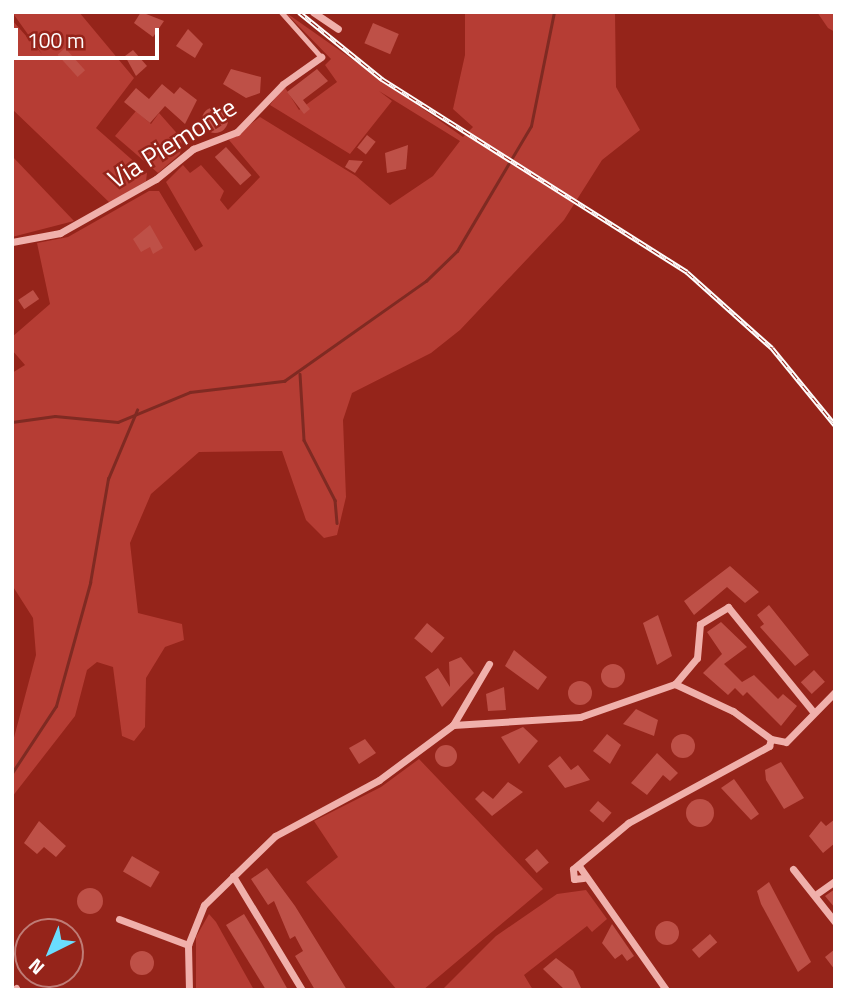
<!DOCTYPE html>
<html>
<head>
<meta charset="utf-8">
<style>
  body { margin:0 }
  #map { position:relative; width:847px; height:1002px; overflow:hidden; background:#95241a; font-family:"Titillium Web",sans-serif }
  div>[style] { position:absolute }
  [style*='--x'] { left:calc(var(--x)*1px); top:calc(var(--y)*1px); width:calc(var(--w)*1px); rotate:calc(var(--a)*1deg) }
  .green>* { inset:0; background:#b63d34 }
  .stream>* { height:2.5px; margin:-1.25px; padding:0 1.25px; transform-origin:1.25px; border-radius:1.25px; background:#7f2a22 }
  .building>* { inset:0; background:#be5047; transform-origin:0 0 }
  .round { border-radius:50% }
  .lane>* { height:5px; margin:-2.5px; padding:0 2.5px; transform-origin:2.5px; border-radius:2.5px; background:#f0b0ab }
  .street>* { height:7px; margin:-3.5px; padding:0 3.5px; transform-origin:3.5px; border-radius:3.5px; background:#f0b0ab }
  .rail>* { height:5px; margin-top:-2.5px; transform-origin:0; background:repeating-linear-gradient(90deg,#95241a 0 8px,#fff 0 16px); box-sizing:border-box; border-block:2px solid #fff }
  span { translate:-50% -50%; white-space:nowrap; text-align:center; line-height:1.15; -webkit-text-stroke:5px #95241a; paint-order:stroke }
  .street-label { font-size:26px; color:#fff }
  .frame { position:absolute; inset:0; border:14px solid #fff; pointer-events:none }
  .north { position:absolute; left:14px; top:918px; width:70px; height:70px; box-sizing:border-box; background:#95241a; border:2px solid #bf7c76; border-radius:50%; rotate:223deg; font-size:19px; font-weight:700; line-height:28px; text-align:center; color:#fff }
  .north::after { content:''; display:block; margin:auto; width:24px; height:32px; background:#6addff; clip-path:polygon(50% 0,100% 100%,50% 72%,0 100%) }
  .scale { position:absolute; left:14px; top:28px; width:145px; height:32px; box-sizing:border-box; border:4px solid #fff; border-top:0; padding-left:9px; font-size:21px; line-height:24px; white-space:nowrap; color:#fff; -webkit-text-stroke:5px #95241a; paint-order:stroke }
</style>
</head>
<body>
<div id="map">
  <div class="green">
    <div style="clip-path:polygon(12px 12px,79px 12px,134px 78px,96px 128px,147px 173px,146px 181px,110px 203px,12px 109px,12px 20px,42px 54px)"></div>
    <div style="clip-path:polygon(285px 12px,463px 137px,473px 127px,453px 109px,465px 55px,465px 12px,615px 12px,616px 87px,640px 130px,602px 160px,564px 220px,460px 330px,431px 353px,352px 393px,343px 420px,346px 497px,337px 535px,324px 538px,306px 520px,282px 451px,199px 452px,151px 494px,130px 543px,138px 613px,182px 624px,184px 640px,165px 647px,146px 678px,145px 727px,134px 741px,122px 736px,113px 667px,97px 662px,87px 670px,75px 716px,12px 797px,12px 745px,36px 655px,33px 618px,12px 585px,12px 373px,25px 365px,12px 350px,12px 337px,50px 304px,37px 243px,68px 237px,149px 191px,159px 191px,195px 251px,203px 246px,166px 182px,183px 165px,190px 173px,201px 165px,224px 191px,220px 200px,228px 210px,260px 177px,229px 140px,260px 117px,356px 176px,390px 205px,433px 176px,460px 141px,379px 91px,392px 101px,350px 154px,270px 105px,284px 86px,299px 110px,337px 82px,325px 65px,331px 59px)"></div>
    <div style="clip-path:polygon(817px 12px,835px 12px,835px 32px,828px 28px)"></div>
    <div style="clip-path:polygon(136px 111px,151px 124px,159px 113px,182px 139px,180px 154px,158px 173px,115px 136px)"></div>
    <div style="clip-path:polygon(12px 156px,74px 221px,12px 237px)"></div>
    <div style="clip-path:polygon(419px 759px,543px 889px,423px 990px,397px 990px,306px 882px,338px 857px,314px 821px,381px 787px)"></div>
    <div style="clip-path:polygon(586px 890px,607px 919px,592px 932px,587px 926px,524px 975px,533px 990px,442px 990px,496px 936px,557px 894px)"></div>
    <div style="clip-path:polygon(209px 914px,216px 922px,254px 990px,196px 990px,196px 937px)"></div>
  </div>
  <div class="stream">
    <div style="--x:300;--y:374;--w:66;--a:86.5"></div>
    <div style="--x:304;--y:440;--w:68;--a:62.7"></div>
    <div style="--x:335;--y:500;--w:23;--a:85"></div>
    <div style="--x:12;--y:422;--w:43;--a:-7.9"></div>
    <div style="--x:55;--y:416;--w:63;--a:5.4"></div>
    <div style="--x:118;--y:422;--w:78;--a:-22.6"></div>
    <div style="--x:190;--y:392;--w:95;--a:-6.7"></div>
    <div style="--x:284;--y:381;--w:174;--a:-35.2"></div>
    <div style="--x:426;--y:281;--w:43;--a:-44.1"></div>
    <div style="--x:457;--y:251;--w:145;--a:-59.4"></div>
    <div style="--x:531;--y:126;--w:116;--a:-78.6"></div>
    <div style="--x:12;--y:773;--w:80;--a:-56.7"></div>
    <div style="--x:56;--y:706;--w:128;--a:-74.5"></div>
    <div style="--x:90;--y:583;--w:106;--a:-80.2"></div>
    <div style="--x:108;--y:479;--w:75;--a:-67.2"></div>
  </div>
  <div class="building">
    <div style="clip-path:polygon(141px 12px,164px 21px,153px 37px,134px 23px)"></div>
    <div style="left:373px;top:23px;width:28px;height:22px;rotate:23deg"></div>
    <div style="clip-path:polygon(188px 29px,203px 44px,195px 58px,176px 46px)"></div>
    <div style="left:65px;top:48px;width:30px;height:10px;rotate:48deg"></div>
    <div style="clip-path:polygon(133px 50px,147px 66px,136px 76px,125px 56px)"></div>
    <div style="clip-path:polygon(231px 69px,261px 77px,260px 93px,246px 98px,223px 84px)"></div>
    <div style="clip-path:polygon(317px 69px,328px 81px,303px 100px,310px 109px,304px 114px,287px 92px)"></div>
    <div style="clip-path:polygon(162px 84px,174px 94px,180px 87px,197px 100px,185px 124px,165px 106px,150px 123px,124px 102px,136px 88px,149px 99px)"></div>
    <div class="round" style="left:202px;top:107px;width:26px;height:26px"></div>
    <div style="left:367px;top:135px;width:11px;height:16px;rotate:38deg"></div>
    <div style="clip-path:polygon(408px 145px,406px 169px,387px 173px,385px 153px)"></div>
    <div style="left:226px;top:147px;width:38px;height:15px;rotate:48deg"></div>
    <div style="clip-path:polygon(349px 160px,363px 161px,355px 173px,345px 167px)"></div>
    <div style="clip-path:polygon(150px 225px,163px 248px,153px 254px,150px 247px,141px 252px,133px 239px)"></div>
    <div style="left:33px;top:290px;width:11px;height:18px;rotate:56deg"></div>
    <div style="clip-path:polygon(730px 566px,759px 592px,745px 603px,727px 587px,694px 615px,684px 601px)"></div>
    <div style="clip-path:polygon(769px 605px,809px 655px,795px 666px,760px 627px,764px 624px,757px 615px)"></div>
    <div style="clip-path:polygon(658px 615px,672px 656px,657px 665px,643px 623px)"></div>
    <div style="clip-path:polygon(721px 622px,747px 647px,724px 664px,742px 682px,754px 675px,778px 699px,783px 694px,797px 706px,781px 726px,747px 692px,743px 696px,735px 688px,728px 695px,703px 673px,722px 654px,707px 632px)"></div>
    <div style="left:427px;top:623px;width:23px;height:20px;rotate:40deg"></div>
    <div style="clip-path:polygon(514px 650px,547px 677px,538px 690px,505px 666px)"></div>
    <div style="clip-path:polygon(461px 657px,474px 673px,442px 707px,425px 677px,438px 668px,450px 687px,449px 662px)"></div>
    <div class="round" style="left:601px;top:664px;width:24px;height:24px"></div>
    <div style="left:814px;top:670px;width:16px;height:18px;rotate:47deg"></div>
    <div class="round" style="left:568px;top:681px;width:24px;height:24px"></div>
    <div style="clip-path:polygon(504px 687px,506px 710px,488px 711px,486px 694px)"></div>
    <div style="clip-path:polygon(636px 709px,658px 720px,654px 736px,623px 724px)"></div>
    <div style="clip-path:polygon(523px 727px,538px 741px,519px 764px,501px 737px)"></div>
    <div class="round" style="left:671px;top:734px;width:24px;height:24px"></div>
    <div style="clip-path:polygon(607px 734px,621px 745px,610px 764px,593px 751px)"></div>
    <div style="clip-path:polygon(365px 739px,376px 753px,359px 764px,349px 748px)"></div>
    <div class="round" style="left:435px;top:745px;width:22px;height:22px"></div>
    <div style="clip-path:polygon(657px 753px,678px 773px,670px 781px,663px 775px,647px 795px,631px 783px)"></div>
    <div style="clip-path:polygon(560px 756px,571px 770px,578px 765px,590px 780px,565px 788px,548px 766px)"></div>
    <div style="clip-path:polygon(781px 762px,804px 798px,784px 809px,766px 780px,765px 770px)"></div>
    <div style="clip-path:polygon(734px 779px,759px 814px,751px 820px,721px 788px)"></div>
    <div style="clip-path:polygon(508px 782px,523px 792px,492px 816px,475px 799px,483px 791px,493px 799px)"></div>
    <div class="round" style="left:686px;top:799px;width:28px;height:28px"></div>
    <div style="left:598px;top:801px;width:18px;height:13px;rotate:41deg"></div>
    <div style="clip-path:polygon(835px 819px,835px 843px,823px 853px,809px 836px,821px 821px,826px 826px)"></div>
    <div style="clip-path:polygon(39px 821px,66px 846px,56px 857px,44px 847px,37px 854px,24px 843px)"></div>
    <div style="left:537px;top:849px;width:18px;height:16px;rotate:49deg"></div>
    <div style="left:132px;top:856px;width:32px;height:18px;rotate:30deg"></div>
    <div style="clip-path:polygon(267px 868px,295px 906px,347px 990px,315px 990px,295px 956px,303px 951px,295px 936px,290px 939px,274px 901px,268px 905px,251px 879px)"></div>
    <div style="clip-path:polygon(769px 882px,811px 962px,798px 972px,761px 904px,757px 891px)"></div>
    <div class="round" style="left:77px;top:888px;width:26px;height:26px"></div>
    <div style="clip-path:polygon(835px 889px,835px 908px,825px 896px)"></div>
    <div style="clip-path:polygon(244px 914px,261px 942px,288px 990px,266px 990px,226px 925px)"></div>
    <div class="round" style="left:655px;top:921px;width:24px;height:24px"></div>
    <div style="clip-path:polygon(612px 924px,634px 956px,627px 961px,622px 954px,615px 959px,602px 943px)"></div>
    <div style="left:710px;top:934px;width:11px;height:24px;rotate:49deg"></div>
    <div style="clip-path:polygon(835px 949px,835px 970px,825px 957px)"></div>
    <div class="round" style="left:130px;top:951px;width:24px;height:24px"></div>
    <div style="clip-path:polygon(556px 958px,573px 971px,582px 990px,565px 990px,543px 969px)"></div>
  </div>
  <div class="lane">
    <div style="--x:281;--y:12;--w:60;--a:48.4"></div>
  </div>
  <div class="street">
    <div style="--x:313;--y:12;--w:30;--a:34"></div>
    <div style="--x:12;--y:242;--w:49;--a:-10.6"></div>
    <div style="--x:60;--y:233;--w:110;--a:-29.4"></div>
    <div style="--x:156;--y:179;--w:48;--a:-39"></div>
    <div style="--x:193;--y:149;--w:47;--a:-21.1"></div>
    <div style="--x:237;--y:132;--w:66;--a:-46.2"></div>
    <div style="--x:283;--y:84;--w:47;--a:-35.4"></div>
    <div style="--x:675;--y:684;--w:64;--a:25"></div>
    <div style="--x:733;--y:711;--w:47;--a:36.4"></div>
    <div style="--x:453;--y:725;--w:127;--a:-3.6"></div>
    <div style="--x:580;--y:717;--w:101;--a:-19.2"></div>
    <div style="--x:675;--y:684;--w:34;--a:-50"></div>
    <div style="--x:697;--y:658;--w:34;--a:-85"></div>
    <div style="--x:700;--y:624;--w:33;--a:-31"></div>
    <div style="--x:728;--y:607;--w:136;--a:50.9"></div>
    <div style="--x:579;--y:866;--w:151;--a:54.9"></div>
    <div style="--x:793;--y:869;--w:68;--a:51.6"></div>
    <div style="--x:233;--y:876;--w:133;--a:58.8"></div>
    <div style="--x:583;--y:878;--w:9;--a:174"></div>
    <div style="--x:574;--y:879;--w:10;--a:-96"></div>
    <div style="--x:573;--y:869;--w:72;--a:-39.9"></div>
    <div style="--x:628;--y:823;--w:161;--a:-28.6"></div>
    <div style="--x:769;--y:746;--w:7;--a:-74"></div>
    <div style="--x:771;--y:739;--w:15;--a:11"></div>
    <div style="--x:786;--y:742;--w:70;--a:-45.6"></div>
    <div style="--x:815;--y:895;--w:24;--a:-35"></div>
    <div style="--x:119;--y:919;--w:74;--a:20.6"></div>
    <div style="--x:16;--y:988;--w:2;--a:63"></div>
    <div style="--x:189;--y:990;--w:45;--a:-91.3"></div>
    <div style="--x:188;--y:945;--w:43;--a:-68.2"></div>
    <div style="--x:204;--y:905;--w:99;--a:-44.2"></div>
    <div style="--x:275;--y:836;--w:118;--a:-28.3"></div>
    <div style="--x:379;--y:780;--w:92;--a:-36.6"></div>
    <div style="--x:453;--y:725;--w:71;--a:-59.5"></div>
  </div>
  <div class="rail">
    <div style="--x:299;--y:12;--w:107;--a:38.9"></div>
    <div style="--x:382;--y:79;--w:361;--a:32.3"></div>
    <div style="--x:687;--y:272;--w:114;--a:41.8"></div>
    <div style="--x:772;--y:348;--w:99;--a:50.7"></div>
  </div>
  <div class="street-label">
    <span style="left:172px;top:143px;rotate:-32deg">Via Piemonte</span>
  </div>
  <div class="frame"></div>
  <div class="north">N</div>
  <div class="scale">100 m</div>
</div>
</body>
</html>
